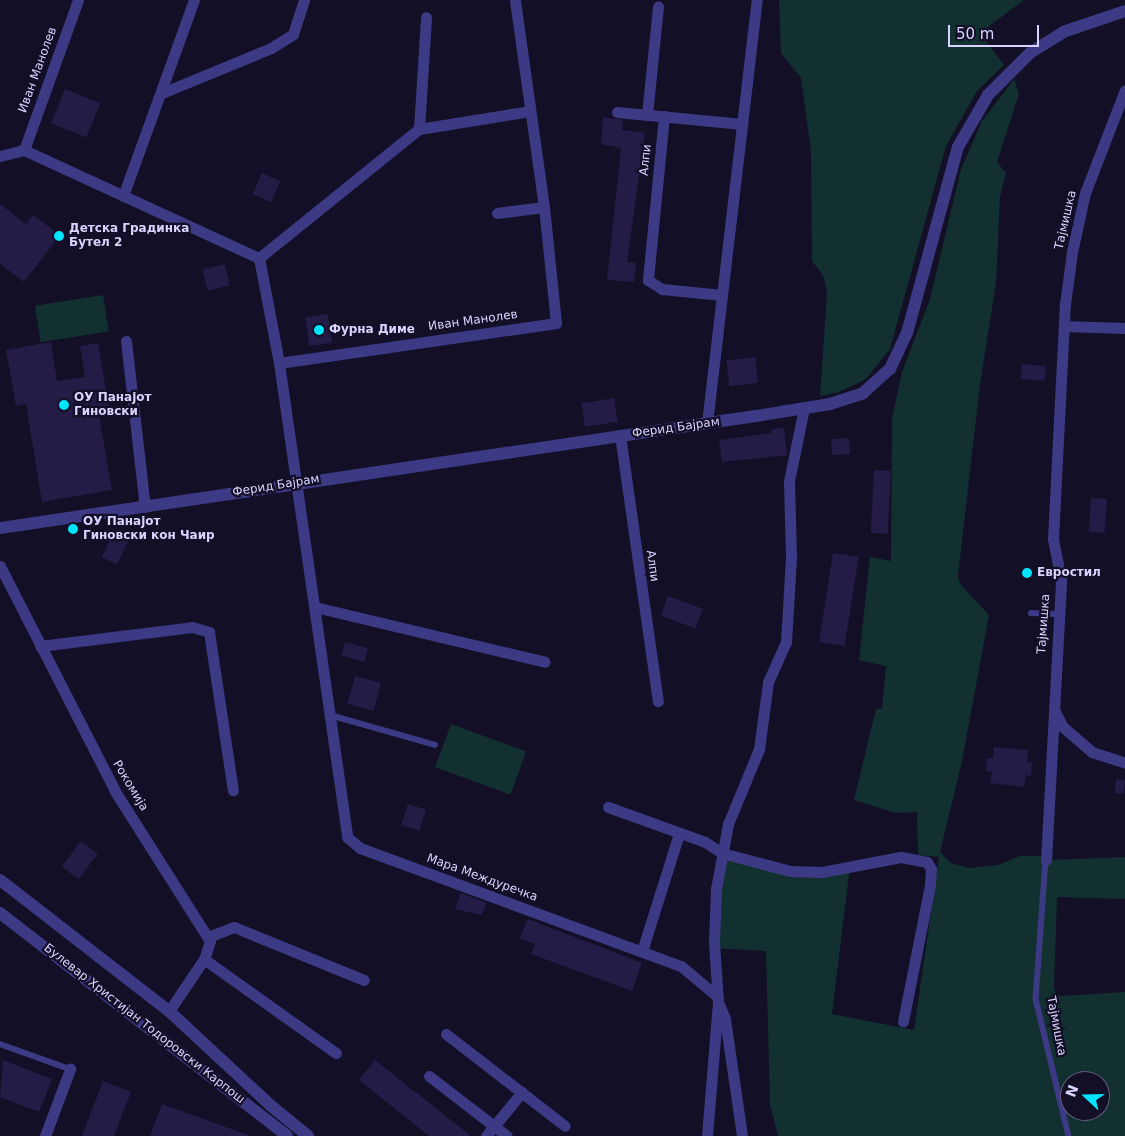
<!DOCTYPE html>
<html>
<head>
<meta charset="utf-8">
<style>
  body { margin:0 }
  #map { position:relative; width:1125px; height:1136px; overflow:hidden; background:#130f26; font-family:"DejaVu Sans",sans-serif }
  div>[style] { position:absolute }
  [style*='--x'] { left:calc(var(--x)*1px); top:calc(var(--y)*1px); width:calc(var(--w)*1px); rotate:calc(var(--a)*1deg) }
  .green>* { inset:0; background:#12302f; transform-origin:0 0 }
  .building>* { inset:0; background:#241b47; transform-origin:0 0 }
  .service>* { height:5.5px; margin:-2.75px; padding:0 2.75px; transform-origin:2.75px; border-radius:2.75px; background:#3d3a85 }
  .minor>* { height:11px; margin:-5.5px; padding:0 5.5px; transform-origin:5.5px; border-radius:5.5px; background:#3d3a85 }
  .tertiary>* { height:12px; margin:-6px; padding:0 6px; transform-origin:6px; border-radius:6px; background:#3d3a85 }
  .dots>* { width:14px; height:14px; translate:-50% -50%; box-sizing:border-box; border:2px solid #130f26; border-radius:50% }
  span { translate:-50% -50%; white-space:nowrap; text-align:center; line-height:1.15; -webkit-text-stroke:4.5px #130f26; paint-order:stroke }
  .street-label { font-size:12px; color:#d9d4ff }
  .poi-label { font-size:12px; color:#d9d4ff; font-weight:700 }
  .left { translate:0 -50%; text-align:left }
  .north { position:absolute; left:1060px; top:1071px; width:50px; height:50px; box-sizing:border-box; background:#130f26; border:1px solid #625e7d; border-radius:50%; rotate:291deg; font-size:14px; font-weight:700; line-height:20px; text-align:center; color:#d9d4ff }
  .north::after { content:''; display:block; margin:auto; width:18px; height:22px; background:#00e5ff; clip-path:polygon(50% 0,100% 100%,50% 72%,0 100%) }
  .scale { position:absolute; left:948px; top:25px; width:91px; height:22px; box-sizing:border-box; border:2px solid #d9d4ff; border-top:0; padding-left:6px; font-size:15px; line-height:18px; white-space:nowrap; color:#d9d4ff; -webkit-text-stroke:4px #130f26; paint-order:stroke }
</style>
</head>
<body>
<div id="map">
  <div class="green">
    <div style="clip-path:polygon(779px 0,1024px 0,980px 33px,1004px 65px,977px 91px,946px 146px,890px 349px,866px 379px,839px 392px,820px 396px,827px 293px,824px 277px,812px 261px,811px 151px,801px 78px,781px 53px)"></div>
    <div style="clip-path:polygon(evenodd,1014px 79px,1019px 94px,997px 162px,1006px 173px,1000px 197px,996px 283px,980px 384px,958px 576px,960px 584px,989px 615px,962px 761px,940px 852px,951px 863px,969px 868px,998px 865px,1020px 856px,1047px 856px,1047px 860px,1125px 857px,1125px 899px,1057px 897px,1054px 988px,1056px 994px,1061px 996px,1125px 992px,1125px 1136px,778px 1136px,770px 1105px,766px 951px,714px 948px,722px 853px,790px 871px,850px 866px,832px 1014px,914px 1030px,939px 857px,918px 855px,917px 812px,896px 813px,854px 800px,876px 709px,882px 709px,886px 666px,859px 660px,870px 557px,891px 561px,892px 419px,902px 372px,930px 299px,961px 169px,982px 121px,1014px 79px,1070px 1081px,1100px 1081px,1100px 1111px,1070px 1111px,1070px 1081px)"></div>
    <div style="left:103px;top:295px;width:37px;height:69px;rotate:81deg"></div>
    <div style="left:451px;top:724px;width:80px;height:46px;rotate:20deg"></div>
  </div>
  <div class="building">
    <div style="left:65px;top:89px;width:38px;height:37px;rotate:22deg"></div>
    <div style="clip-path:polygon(603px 117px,623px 120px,622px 130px,645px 133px,627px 262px,636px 263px,634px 282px,607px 280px,621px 148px,601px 144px)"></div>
    <div style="left:262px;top:173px;width:20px;height:23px;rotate:24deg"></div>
    <div style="clip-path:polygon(0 204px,26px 224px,33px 215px,60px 235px,24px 282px,0 264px)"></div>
    <div style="left:225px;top:264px;width:22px;height:23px;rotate:77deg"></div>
    <div style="left:328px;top:314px;width:29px;height:23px;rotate:82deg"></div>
    <div style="clip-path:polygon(51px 342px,57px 381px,85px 377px,80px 346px,98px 343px,109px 408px,98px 410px,112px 490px,42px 502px,26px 404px,16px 406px,6px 350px)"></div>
    <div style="left:755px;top:357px;width:26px;height:29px;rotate:83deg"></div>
    <div style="left:1022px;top:364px;width:24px;height:15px;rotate:5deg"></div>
    <div style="left:614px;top:398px;width:24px;height:33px;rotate:81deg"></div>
    <div style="clip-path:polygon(784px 428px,787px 455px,722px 462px,719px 440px,772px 433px,771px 429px)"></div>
    <div style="left:849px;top:438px;width:16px;height:18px;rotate:86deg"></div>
    <div style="left:874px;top:470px;width:17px;height:63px;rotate:3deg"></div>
    <div style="left:1091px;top:498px;width:16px;height:34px;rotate:4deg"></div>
    <div style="left:114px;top:531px;width:17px;height:29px;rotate:25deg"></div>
    <div style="left:833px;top:553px;width:26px;height:90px;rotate:9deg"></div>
    <div style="left:668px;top:596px;width:37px;height:21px;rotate:20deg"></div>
    <div style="left:345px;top:642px;width:24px;height:14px;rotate:15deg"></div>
    <div style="left:355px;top:676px;width:27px;height:29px;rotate:15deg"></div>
    <div style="clip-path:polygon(994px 747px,1028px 750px,1027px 762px,1032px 762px,1031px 776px,1026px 775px,1024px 787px,990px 783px,992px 772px,986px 771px,987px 758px,993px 758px)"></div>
    <div style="left:1116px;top:779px;width:9px;height:14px;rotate:6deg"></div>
    <div style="left:408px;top:804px;width:19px;height:22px;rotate:18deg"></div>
    <div style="left:81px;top:841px;width:21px;height:32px;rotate:37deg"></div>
    <div style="clip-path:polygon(461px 893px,487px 903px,482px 915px,455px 909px)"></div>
    <div style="clip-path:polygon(528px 919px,642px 963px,632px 991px,531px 954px,535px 944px,520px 938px)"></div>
    <div style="clip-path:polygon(3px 1060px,52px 1079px,39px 1112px,0 1097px)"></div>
    <div style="clip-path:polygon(375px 1060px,471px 1136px,429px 1136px,359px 1080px)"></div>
    <div style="clip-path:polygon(103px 1081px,131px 1092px,114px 1136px,82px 1136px)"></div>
    <div style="clip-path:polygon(162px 1104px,248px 1135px,248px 1136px,150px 1136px)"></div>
  </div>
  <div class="service">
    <div style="--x:1031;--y:613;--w:27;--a:2"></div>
    <div style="--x:330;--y:715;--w:109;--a:15.9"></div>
    <div style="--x:1046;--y:860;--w:139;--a:94.1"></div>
    <div style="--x:1036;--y:999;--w:141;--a:76.5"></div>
    <div style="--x:0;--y:1044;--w:74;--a:19.7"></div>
  </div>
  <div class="minor">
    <div style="--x:162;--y:93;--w:118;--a:-22.4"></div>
    <div style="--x:271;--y:48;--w:26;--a:-32"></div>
    <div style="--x:293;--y:34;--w:36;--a:-72"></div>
    <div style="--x:617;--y:112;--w:126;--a:5.5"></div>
    <div style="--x:647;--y:115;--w:109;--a:-84.2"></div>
    <div style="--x:664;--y:116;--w:165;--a:95.6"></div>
    <div style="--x:648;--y:280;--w:17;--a:33"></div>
    <div style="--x:662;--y:289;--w:60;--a:5.7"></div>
    <div style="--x:419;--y:129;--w:112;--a:-9.2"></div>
    <div style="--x:24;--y:150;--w:159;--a:-70.2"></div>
    <div style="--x:0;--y:156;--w:25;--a:-14"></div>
    <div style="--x:24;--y:150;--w:259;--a:24.7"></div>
    <div style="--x:123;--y:196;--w:208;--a:-70.1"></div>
    <div style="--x:497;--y:213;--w:47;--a:-7.3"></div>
    <div style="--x:259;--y:258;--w:107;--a:79.2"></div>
    <div style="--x:279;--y:363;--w:479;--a:81.8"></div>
    <div style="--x:347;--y:837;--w:17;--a:40"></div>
    <div style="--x:360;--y:848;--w:342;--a:20.2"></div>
    <div style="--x:681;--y:966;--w:48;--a:40"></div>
    <div style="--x:259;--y:258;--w:206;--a:-38.9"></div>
    <div style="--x:419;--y:129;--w:112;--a:-86.4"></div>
    <div style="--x:1064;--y:326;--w:61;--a:1.9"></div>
    <div style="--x:126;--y:341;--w:167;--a:83.5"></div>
    <div style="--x:279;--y:363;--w:280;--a:-8.2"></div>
    <div style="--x:556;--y:323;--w:117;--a:-95.9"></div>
    <div style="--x:544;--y:207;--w:209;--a:-98"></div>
    <div style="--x:707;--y:423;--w:426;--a:-83.3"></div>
    <div style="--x:620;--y:435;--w:269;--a:81.9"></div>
    <div style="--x:0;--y:566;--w:255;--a:62.9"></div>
    <div style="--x:116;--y:793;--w:175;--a:57.6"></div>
    <div style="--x:210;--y:941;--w:19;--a:108"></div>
    <div style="--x:204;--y:959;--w:63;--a:123.9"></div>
    <div style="--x:315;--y:607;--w:236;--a:13.4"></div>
    <div style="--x:40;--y:646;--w:153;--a:-7.1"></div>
    <div style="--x:192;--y:627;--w:18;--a:16"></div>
    <div style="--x:209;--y:632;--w:160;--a:81.4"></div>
    <div style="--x:1056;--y:713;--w:14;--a:65"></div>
    <div style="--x:1062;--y:726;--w:40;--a:41"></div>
    <div style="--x:1092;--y:752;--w:35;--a:18"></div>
    <div style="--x:608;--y:807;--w:103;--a:19.8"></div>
    <div style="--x:705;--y:842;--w:20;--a:33"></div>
    <div style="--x:722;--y:853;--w:70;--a:14.8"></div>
    <div style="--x:790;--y:871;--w:32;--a:2"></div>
    <div style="--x:822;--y:872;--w:80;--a:-10.8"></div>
    <div style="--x:901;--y:857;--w:26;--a:11"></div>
    <div style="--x:927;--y:862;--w:8;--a:60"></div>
    <div style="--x:931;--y:869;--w:16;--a:94"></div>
    <div style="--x:930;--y:885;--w:139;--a:101.2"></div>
    <div style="--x:1046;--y:860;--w:280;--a:-86.9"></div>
    <div style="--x:1061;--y:580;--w:42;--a:-101"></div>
    <div style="--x:1053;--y:539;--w:235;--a:-87.1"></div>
    <div style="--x:1065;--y:304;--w:52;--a:-82.3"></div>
    <div style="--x:1072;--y:252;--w:60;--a:-77.6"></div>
    <div style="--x:1085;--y:193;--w:110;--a:-68.8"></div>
    <div style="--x:208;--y:937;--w:28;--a:-21"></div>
    <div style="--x:234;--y:927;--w:140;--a:22.2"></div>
    <div style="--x:642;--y:951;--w:123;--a:-72.5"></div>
    <div style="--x:204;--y:959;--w:162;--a:35.5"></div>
    <div style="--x:719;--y:1004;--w:16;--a:68"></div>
    <div style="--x:725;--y:1019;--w:118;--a:81.7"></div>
    <div style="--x:446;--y:1034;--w:150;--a:37.7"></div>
    <div style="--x:429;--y:1076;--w:98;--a:37.6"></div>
    <div style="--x:45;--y:1136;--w:72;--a:-69.5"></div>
    <div style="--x:486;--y:1136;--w:57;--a:-50.7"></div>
    <div style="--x:707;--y:1136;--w:133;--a:-85.3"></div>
    <div style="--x:718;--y:1003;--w:61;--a:-93.8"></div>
    <div style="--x:714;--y:942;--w:53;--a:-87.8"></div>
    <div style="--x:716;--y:889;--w:66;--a:-79.5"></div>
    <div style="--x:728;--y:824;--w:81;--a:-67.5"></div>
    <div style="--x:759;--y:749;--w:68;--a:-82.3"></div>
    <div style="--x:768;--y:682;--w:44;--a:-65.8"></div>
    <div style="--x:786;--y:642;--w:85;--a:-86.6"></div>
    <div style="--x:791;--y:557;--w:76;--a:-91.5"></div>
    <div style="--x:789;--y:481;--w:75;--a:-78.4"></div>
  </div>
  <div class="tertiary">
    <div style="--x:0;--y:528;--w:764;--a:-8.43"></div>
    <div style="--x:756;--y:416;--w:75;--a:-9.2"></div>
    <div style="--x:830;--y:404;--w:35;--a:-18"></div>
    <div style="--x:863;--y:393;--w:36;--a:-42"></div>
    <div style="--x:890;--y:369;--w:40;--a:-65"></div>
    <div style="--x:907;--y:333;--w:193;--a:-74.7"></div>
    <div style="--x:958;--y:147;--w:60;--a:-60"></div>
    <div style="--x:988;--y:95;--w:59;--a:-45"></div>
    <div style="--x:1030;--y:53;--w:39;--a:-32"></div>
    <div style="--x:1063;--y:32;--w:65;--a:-18.7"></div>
    <div style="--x:0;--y:880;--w:214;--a:37.8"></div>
    <div style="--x:169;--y:1011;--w:138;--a:42.9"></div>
    <div style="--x:270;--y:1105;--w:49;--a:39.2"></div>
    <div style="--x:0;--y:913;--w:363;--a:37.8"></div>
  </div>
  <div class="dots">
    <div style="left:59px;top:236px;background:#00e5ff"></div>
    <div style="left:319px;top:330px;background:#00e5ff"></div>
    <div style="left:64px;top:405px;background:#00e5ff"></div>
    <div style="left:73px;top:529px;background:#00e5ff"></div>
    <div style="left:1027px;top:573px;background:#00e5ff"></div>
  </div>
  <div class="street-label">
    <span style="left:38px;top:70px;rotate:-70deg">Иван Манолев</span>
    <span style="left:646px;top:160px;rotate:-84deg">Алпи</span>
    <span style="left:1066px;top:220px;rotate:-77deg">Тајмишка</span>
    <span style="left:473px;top:321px;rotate:-8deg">Иван Манолев</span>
    <span style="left:676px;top:428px;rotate:-8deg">Ферид Бајрам</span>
    <span style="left:276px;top:486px;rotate:-9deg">Ферид Бајрам</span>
    <span style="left:652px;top:566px;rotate:82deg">Алпи</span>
    <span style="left:1044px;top:624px;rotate:-86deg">Тајмишка</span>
    <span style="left:130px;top:786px;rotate:59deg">Рокомија</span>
    <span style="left:482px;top:878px;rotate:20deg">Мара Междуречка</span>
    <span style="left:144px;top:1024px;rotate:38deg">Булевар Христијан Тодоровски Карпош</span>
    <span style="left:1056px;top:1026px;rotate:79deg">Тајмишка</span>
  </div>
  <div class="poi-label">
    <span class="left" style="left:69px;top:236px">Детска Градинка<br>Бутел 2</span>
    <span class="left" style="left:329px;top:330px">Фурна Диме</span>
    <span class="left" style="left:74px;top:405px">ОУ Панајот<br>Гиновски</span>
    <span class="left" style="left:83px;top:529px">ОУ Панајот<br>Гиновски кон Чаир</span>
    <span class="left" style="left:1037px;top:573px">Евростил</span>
  </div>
  <div class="north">N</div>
  <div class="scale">50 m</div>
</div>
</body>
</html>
